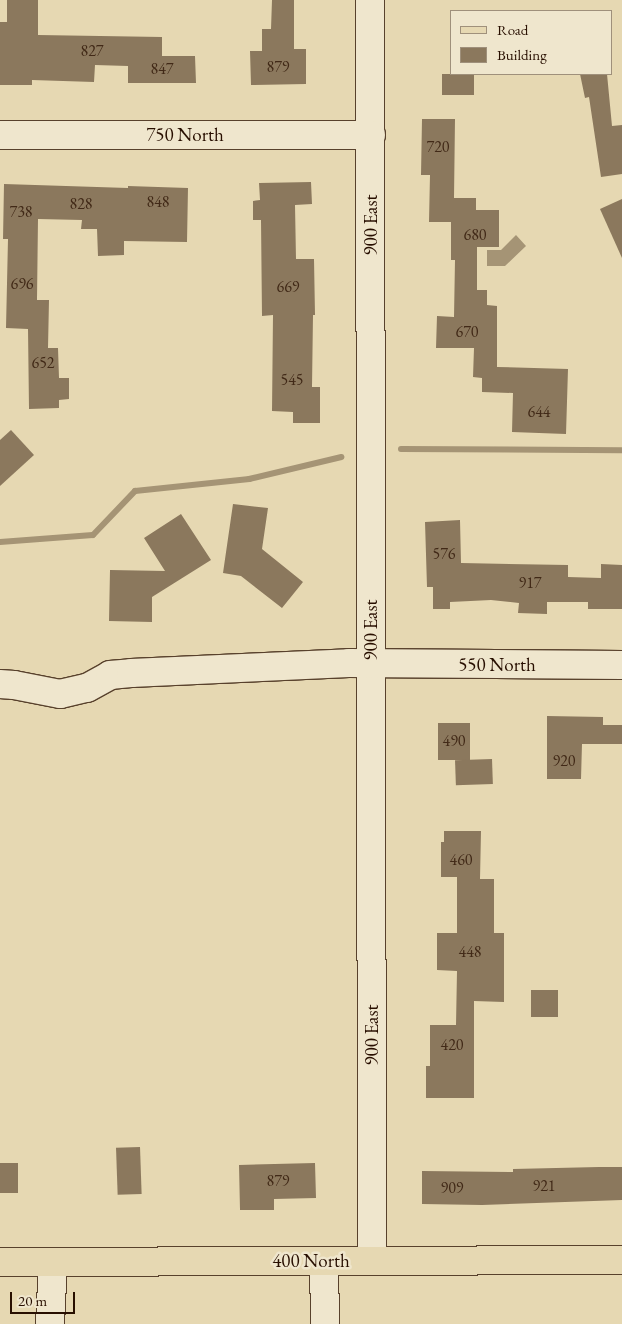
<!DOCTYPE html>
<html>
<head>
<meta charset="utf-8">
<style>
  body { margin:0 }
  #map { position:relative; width:622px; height:1324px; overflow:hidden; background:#e6d8b2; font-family:"EB Garamond",serif }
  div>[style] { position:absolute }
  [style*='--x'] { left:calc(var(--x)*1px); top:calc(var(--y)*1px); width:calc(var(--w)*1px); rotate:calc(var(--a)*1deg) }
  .water>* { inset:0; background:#a59475 }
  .stream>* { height:6px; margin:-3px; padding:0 3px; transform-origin:3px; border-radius:3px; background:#a59475 }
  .building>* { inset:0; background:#8b785d; transform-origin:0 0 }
  .roads { filter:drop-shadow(1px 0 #58412c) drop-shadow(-1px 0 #58412c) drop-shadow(0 1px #58412c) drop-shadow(0 -1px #58412c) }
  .minor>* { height:28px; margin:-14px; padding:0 14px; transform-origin:14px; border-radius:14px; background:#efe6cd }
  .major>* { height:28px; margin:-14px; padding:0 14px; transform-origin:14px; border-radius:14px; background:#e6d8b2 }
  span { translate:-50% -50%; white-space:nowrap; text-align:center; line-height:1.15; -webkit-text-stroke:5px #efe6cd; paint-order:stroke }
  .number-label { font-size:16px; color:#412917 }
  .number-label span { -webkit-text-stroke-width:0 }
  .street-label { font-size:19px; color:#280f00 }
  .legend { position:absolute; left:450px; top:10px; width:162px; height:65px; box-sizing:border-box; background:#efe6cd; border:1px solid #9f907b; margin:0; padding:6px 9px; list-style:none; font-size:15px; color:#280f00 }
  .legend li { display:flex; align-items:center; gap:10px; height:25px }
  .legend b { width:25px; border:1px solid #9f907b }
  .scale { position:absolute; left:10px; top:1292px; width:65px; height:22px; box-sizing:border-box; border:2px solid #280f00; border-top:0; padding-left:6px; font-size:15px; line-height:18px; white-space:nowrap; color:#280f00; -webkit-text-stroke:4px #efe6cd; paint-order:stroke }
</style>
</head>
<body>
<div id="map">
  <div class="water">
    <div style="clip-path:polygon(516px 235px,526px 246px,505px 266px,487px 266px,487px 250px,501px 250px)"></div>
  </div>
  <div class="stream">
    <div style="--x:401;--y:449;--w:221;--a:0.3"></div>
    <div style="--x:0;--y:542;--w:93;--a:-4.3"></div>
    <div style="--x:93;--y:535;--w:61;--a:-46.3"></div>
    <div style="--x:135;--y:491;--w:115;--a:-6"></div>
    <div style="--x:249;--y:479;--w:95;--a:-13.4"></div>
  </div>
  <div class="building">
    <div style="clip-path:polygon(7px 0,38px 0,38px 35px,162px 37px,162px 56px,195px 56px,196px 83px,128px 83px,128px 66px,95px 65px,94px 82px,32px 80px,32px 85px,0 85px,0 22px,7px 22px)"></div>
    <div style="clip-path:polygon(272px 0,294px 0,294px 49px,306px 49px,306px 84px,251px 85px,250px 51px,262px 51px,262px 29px,271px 29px)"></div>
    <div style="left:442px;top:74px;width:32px;height:21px"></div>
    <div style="clip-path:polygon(580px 74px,607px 74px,612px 126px,622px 125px,622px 174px,601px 177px,589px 97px,585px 98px)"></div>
    <div style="clip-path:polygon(422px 119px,455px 119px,454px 198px,476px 198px,476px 210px,499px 210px,499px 247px,477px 247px,477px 290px,487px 290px,487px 305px,497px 306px,497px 367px,568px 369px,566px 434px,512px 432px,513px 393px,482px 392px,482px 378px,473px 377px,474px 348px,436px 348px,437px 316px,454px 317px,455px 260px,451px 260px,451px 222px,429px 222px,430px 175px,421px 175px)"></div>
    <div style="clip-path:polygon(311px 182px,312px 204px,295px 205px,296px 259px,314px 259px,315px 315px,313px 315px,312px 387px,320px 387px,320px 423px,293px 423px,293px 412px,272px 411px,273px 315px,262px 316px,261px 220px,253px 220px,253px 201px,260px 200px,259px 183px)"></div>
    <div style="clip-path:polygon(4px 184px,128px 188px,128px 186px,188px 188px,187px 242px,124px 241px,124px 255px,98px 256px,97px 229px,81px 229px,82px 220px,38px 219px,37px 300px,49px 300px,48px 348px,58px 348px,59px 378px,69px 378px,69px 399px,59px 400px,59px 408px,29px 409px,28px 329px,6px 328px,8px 239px,3px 239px)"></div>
    <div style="clip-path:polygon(622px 199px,622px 258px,600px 209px)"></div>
    <div style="clip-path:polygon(11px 430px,34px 455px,0 486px,0 440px)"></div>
    <div style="clip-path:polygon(233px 504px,268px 508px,262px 549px,303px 582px,282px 608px,241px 576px,223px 573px)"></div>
    <div style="clip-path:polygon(181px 514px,211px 560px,152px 597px,152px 622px,109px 621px,110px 570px,165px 571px,144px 538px)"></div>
    <div style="clip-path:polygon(460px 520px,461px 563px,568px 565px,568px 577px,601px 578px,601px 564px,622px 565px,622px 609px,588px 609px,588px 602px,547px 602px,547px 614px,518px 613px,519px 603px,491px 600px,450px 602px,450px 609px,433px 609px,433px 587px,427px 587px,425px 522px)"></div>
    <div style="clip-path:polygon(547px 716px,603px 717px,603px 725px,622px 725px,622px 744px,582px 744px,581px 779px,547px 779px)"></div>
    <div style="left:438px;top:723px;width:32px;height:37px"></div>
    <div style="left:492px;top:759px;width:25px;height:37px;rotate:88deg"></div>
    <div style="clip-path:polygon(444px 831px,481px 831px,480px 879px,494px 879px,494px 933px,504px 933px,504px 1002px,474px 1001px,474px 1098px,426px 1098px,426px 1066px,430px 1066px,430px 1025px,456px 1025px,457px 971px,437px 970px,437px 933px,457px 933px,457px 877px,441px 877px,441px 842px,444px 842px)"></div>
    <div style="left:531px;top:990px;width:27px;height:27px"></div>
    <div style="left:140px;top:1147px;width:47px;height:24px;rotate:88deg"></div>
    <div style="left:0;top:1163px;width:18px;height:30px"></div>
    <div style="clip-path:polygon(315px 1163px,316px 1198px,274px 1199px,274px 1210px,240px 1210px,239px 1165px)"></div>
    <div style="clip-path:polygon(599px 1167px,622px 1167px,622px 1200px,482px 1205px,422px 1204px,422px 1171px,513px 1172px,513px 1169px)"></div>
  </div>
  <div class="roads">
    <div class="minor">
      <div style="--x:370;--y:0;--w:1261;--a:89.91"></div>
      <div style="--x:0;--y:135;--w:371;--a:0"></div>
      <div style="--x:0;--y:684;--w:14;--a:4"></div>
      <div style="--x:14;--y:685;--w:47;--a:11.1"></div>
      <div style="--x:60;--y:694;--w:28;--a:-13"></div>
      <div style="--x:87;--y:688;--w:26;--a:-29"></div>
      <div style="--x:110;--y:675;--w:21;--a:-5"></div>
      <div style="--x:131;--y:673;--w:218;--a:-2.6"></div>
      <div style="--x:349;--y:663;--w:273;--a:0.4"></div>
      <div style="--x:324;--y:1261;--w:63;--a:89.1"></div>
      <div style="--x:50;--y:1324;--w:62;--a:-87.2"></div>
    </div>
    <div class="major">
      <div style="--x:0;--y:1262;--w:622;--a:-0.18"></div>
    </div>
  </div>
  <div class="number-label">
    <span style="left:92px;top:51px">827</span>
    <span style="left:278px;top:67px">879</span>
    <span style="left:162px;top:69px">847</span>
    <span style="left:438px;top:147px">720</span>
    <span style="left:158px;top:202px">848</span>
    <span style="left:81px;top:204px">828</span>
    <span style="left:21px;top:212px">738</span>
    <span style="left:475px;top:235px">680</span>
    <span style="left:22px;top:284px">696</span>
    <span style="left:288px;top:287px">669</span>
    <span style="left:467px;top:332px">670</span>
    <span style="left:43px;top:363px">652</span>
    <span style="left:292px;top:380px">545</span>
    <span style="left:539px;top:412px">644</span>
    <span style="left:444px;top:554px">576</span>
    <span style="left:530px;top:583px">917</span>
    <span style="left:454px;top:741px">490</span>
    <span style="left:564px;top:761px">920</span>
    <span style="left:461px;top:860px">460</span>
    <span style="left:470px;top:952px">448</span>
    <span style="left:452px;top:1045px">420</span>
    <span style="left:278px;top:1181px">879</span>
    <span style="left:544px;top:1186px">921</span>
    <span style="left:452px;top:1188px">909</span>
  </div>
  <div class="street-label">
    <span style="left:185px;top:135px">750 North</span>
    <span style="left:371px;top:225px;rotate:-90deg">900 East</span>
    <span style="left:371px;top:630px;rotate:-90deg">900 East</span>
    <span style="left:497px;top:665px">550 North</span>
    <span style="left:372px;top:1035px;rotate:-90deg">900 East</span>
    <span style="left:311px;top:1261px">400 North</span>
  </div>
  <ul class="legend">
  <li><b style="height:6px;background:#e6d8b2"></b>Road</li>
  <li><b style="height:14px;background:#8b785d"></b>Building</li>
  </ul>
  <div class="scale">20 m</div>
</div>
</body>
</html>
